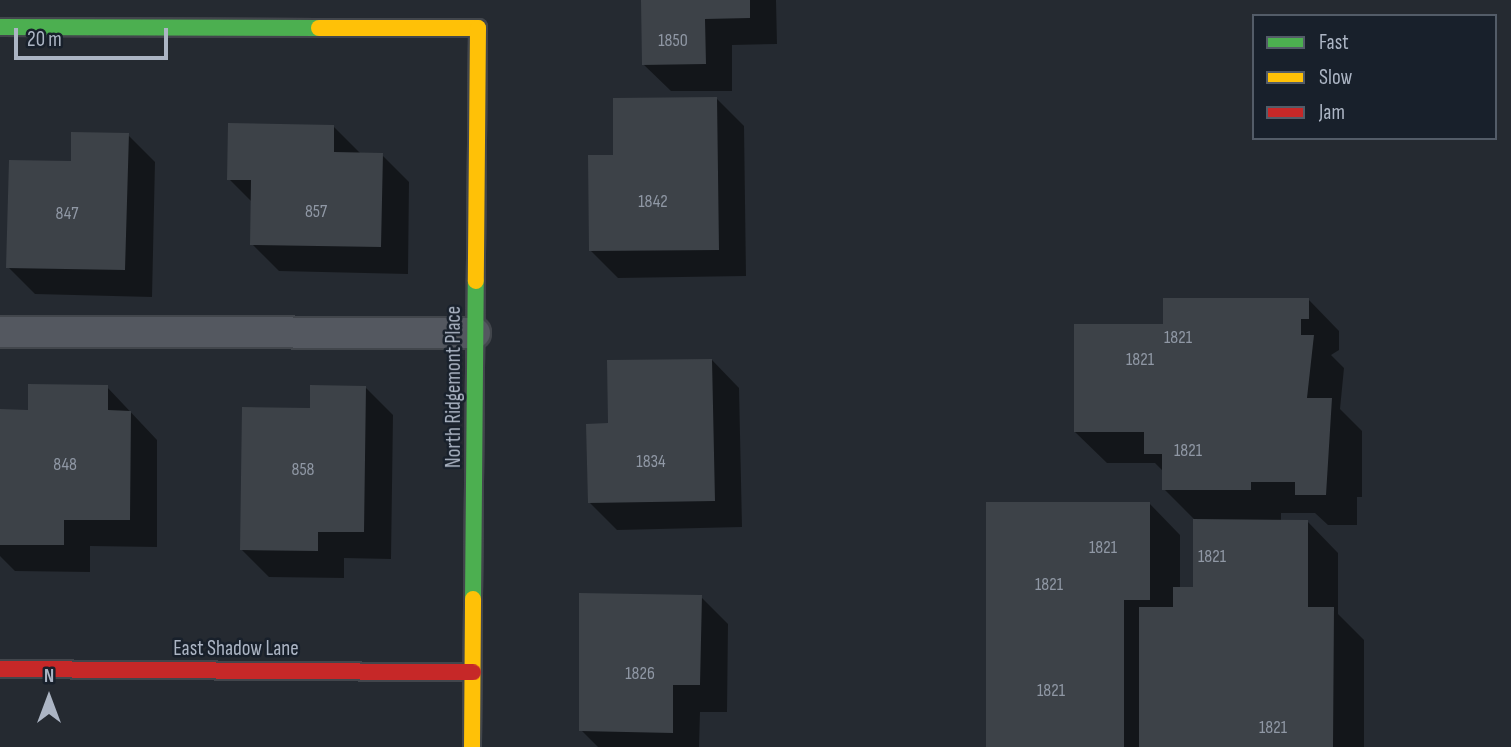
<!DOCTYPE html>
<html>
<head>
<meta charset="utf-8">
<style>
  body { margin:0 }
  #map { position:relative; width:1511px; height:747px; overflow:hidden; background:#252a31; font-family:"Sofia Sans Condensed",sans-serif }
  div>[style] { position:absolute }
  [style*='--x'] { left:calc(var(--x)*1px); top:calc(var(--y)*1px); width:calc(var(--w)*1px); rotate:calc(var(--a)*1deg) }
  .shadow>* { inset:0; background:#0007 }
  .building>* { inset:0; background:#3d4248 }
  .roads { filter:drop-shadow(2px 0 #42464c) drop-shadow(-2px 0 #42464c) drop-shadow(0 2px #42464c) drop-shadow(0 -2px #42464c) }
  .lane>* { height:30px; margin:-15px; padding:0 15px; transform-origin:15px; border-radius:15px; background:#545860 }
  .fast>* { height:16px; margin:-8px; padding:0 8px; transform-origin:8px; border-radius:8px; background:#4caf50 }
  .slow>* { height:16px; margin:-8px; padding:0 8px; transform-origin:8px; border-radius:8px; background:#ffc107 }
  .jam>* { height:16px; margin:-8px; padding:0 8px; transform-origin:8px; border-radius:8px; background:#c62828 }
  span { translate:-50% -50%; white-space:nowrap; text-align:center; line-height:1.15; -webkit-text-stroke:5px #18202b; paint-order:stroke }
  .number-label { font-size:18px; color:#9098a5 }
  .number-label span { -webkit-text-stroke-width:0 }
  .street-label { font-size:21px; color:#acb5c4 }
  .legend { position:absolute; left:1252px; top:14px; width:245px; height:126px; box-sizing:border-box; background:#18202b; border:2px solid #535c68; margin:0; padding:9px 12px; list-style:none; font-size:21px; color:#acb5c4 }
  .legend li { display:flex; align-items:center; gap:14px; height:35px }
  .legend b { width:35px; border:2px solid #535c68 }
  .north { position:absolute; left:14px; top:663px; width:70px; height:70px; -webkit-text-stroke:5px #18202b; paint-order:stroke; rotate:0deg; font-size:19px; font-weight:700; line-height:28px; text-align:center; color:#acb5c4 }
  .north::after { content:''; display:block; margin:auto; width:24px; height:32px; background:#acb5c4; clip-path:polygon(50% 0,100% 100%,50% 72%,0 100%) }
  .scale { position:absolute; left:14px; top:28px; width:154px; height:32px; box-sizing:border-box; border:4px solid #acb5c4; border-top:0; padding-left:9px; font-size:21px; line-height:24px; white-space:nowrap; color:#acb5c4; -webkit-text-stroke:5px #18202b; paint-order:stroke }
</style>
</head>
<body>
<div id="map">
  <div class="shadow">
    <div style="clip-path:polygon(643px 0,776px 0,777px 44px,732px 45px,732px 91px,671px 91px,643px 64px)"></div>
    <div style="clip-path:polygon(717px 99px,744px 126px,746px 276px,618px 278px,591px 251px,615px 156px)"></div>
    <div style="clip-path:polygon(333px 126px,361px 154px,382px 155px,409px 182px,408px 274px,279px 271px,252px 244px,252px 202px,229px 179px)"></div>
    <div style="clip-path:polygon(128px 135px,155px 162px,152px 297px,35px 294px,8px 267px,73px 162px)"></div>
    <div style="clip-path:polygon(1308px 299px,1339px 331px,1339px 350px,1331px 355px,1344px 368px,1340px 409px,1362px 431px,1362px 497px,1357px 497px,1357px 525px,1328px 525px,1315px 513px,1281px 513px,1281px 521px,1307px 521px,1338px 553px,1338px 614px,1364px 640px,1364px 747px,988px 747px,1149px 503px,1180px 535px,1180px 589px,1195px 589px,1195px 520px,1164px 489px,1164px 472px,1155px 463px,1107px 463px,1075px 432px,1165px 326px)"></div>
    <div style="clip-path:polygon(712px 360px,739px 388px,742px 527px,617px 530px,590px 503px)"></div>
    <div style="clip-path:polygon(107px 387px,157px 440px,157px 547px,90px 546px,90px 572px,15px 571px,0 556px,0 411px,30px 412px)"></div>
    <div style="clip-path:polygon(366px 388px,393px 415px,391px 559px,344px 558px,344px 578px,269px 577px,242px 550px,312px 410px)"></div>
    <div style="clip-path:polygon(701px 597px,728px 624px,727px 712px,700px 712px,699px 747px,598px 747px,581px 730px)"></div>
  </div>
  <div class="building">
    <div style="clip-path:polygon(641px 0,750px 0,750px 18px,705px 19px,706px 64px,642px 65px)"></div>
    <div style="clip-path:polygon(717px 97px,719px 250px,589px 251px,588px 155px,613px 155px,613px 98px)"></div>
    <div style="clip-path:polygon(228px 123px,334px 125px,334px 152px,383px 153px,381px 247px,250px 245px,251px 180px,227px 180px)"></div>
    <div style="clip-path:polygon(71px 132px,129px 133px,125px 270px,6px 268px,9px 160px,71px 161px)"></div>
    <div style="clip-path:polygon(1163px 298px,1309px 298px,1309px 319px,1301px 319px,1301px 335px,1314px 335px,1307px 398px,1332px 398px,1326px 495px,1295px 495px,1295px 482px,1251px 482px,1251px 490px,1162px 490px,1162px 454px,1144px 454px,1144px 432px,1074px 432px,1074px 324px,1163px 324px)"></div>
    <div style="clip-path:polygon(712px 359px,715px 501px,588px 503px,586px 424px,608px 423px,607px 360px)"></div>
    <div style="clip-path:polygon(28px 384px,108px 385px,108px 410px,131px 411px,130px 520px,64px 520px,64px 545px,0 545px,0 409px,28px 410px)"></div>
    <div style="clip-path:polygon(310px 385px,366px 386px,364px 532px,318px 532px,318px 551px,240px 550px,242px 407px,310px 408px)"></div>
    <div style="clip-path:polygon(986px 502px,1150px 502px,1150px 600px,1124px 600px,1124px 747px,986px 747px)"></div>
    <div style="clip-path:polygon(1193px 519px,1308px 520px,1308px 607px,1334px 607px,1333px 747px,1139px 747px,1139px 607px,1173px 607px,1173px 587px,1193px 587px)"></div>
    <div style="clip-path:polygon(579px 593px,702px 595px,700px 685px,673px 685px,673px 733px,579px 731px)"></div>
  </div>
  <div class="roads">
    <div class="lane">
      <div style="--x:0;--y:332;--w:475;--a:0.1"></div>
    </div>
    <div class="fast">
      <div style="--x:0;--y:27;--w:319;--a:0.2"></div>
      <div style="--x:473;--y:599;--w:318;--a:-89.5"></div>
    </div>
    <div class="slow">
      <div style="--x:319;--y:28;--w:159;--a:0"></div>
      <div style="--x:478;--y:28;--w:253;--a:90.5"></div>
      <div style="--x:472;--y:747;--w:148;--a:-89.6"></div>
    </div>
    <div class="jam">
      <div style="--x:0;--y:669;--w:473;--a:0.4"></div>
    </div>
  </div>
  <div class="number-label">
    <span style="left:673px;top:41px">1850</span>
    <span style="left:653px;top:202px">1842</span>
    <span style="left:316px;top:212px">857</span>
    <span style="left:67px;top:214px">847</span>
    <span style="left:1178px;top:338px">1821</span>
    <span style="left:1140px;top:360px">1821</span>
    <span style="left:1188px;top:451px">1821</span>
    <span style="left:651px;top:462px">1834</span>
    <span style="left:65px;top:465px">848</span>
    <span style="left:303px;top:470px">858</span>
    <span style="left:1103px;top:548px">1821</span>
    <span style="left:1212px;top:557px">1821</span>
    <span style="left:1049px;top:585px">1821</span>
    <span style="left:640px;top:674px">1826</span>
    <span style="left:1051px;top:691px">1821</span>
    <span style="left:1273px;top:728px">1821</span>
  </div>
  <div class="street-label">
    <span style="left:454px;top:387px;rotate:-90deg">North Ridgemont Place</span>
    <span style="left:236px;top:649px">East Shadow Lane</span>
  </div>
  <ul class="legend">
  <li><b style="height:9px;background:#4caf50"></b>Fast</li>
  <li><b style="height:9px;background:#ffc107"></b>Slow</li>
  <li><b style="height:9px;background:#c62828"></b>Jam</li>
  </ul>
  <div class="north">N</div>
  <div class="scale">20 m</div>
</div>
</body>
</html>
